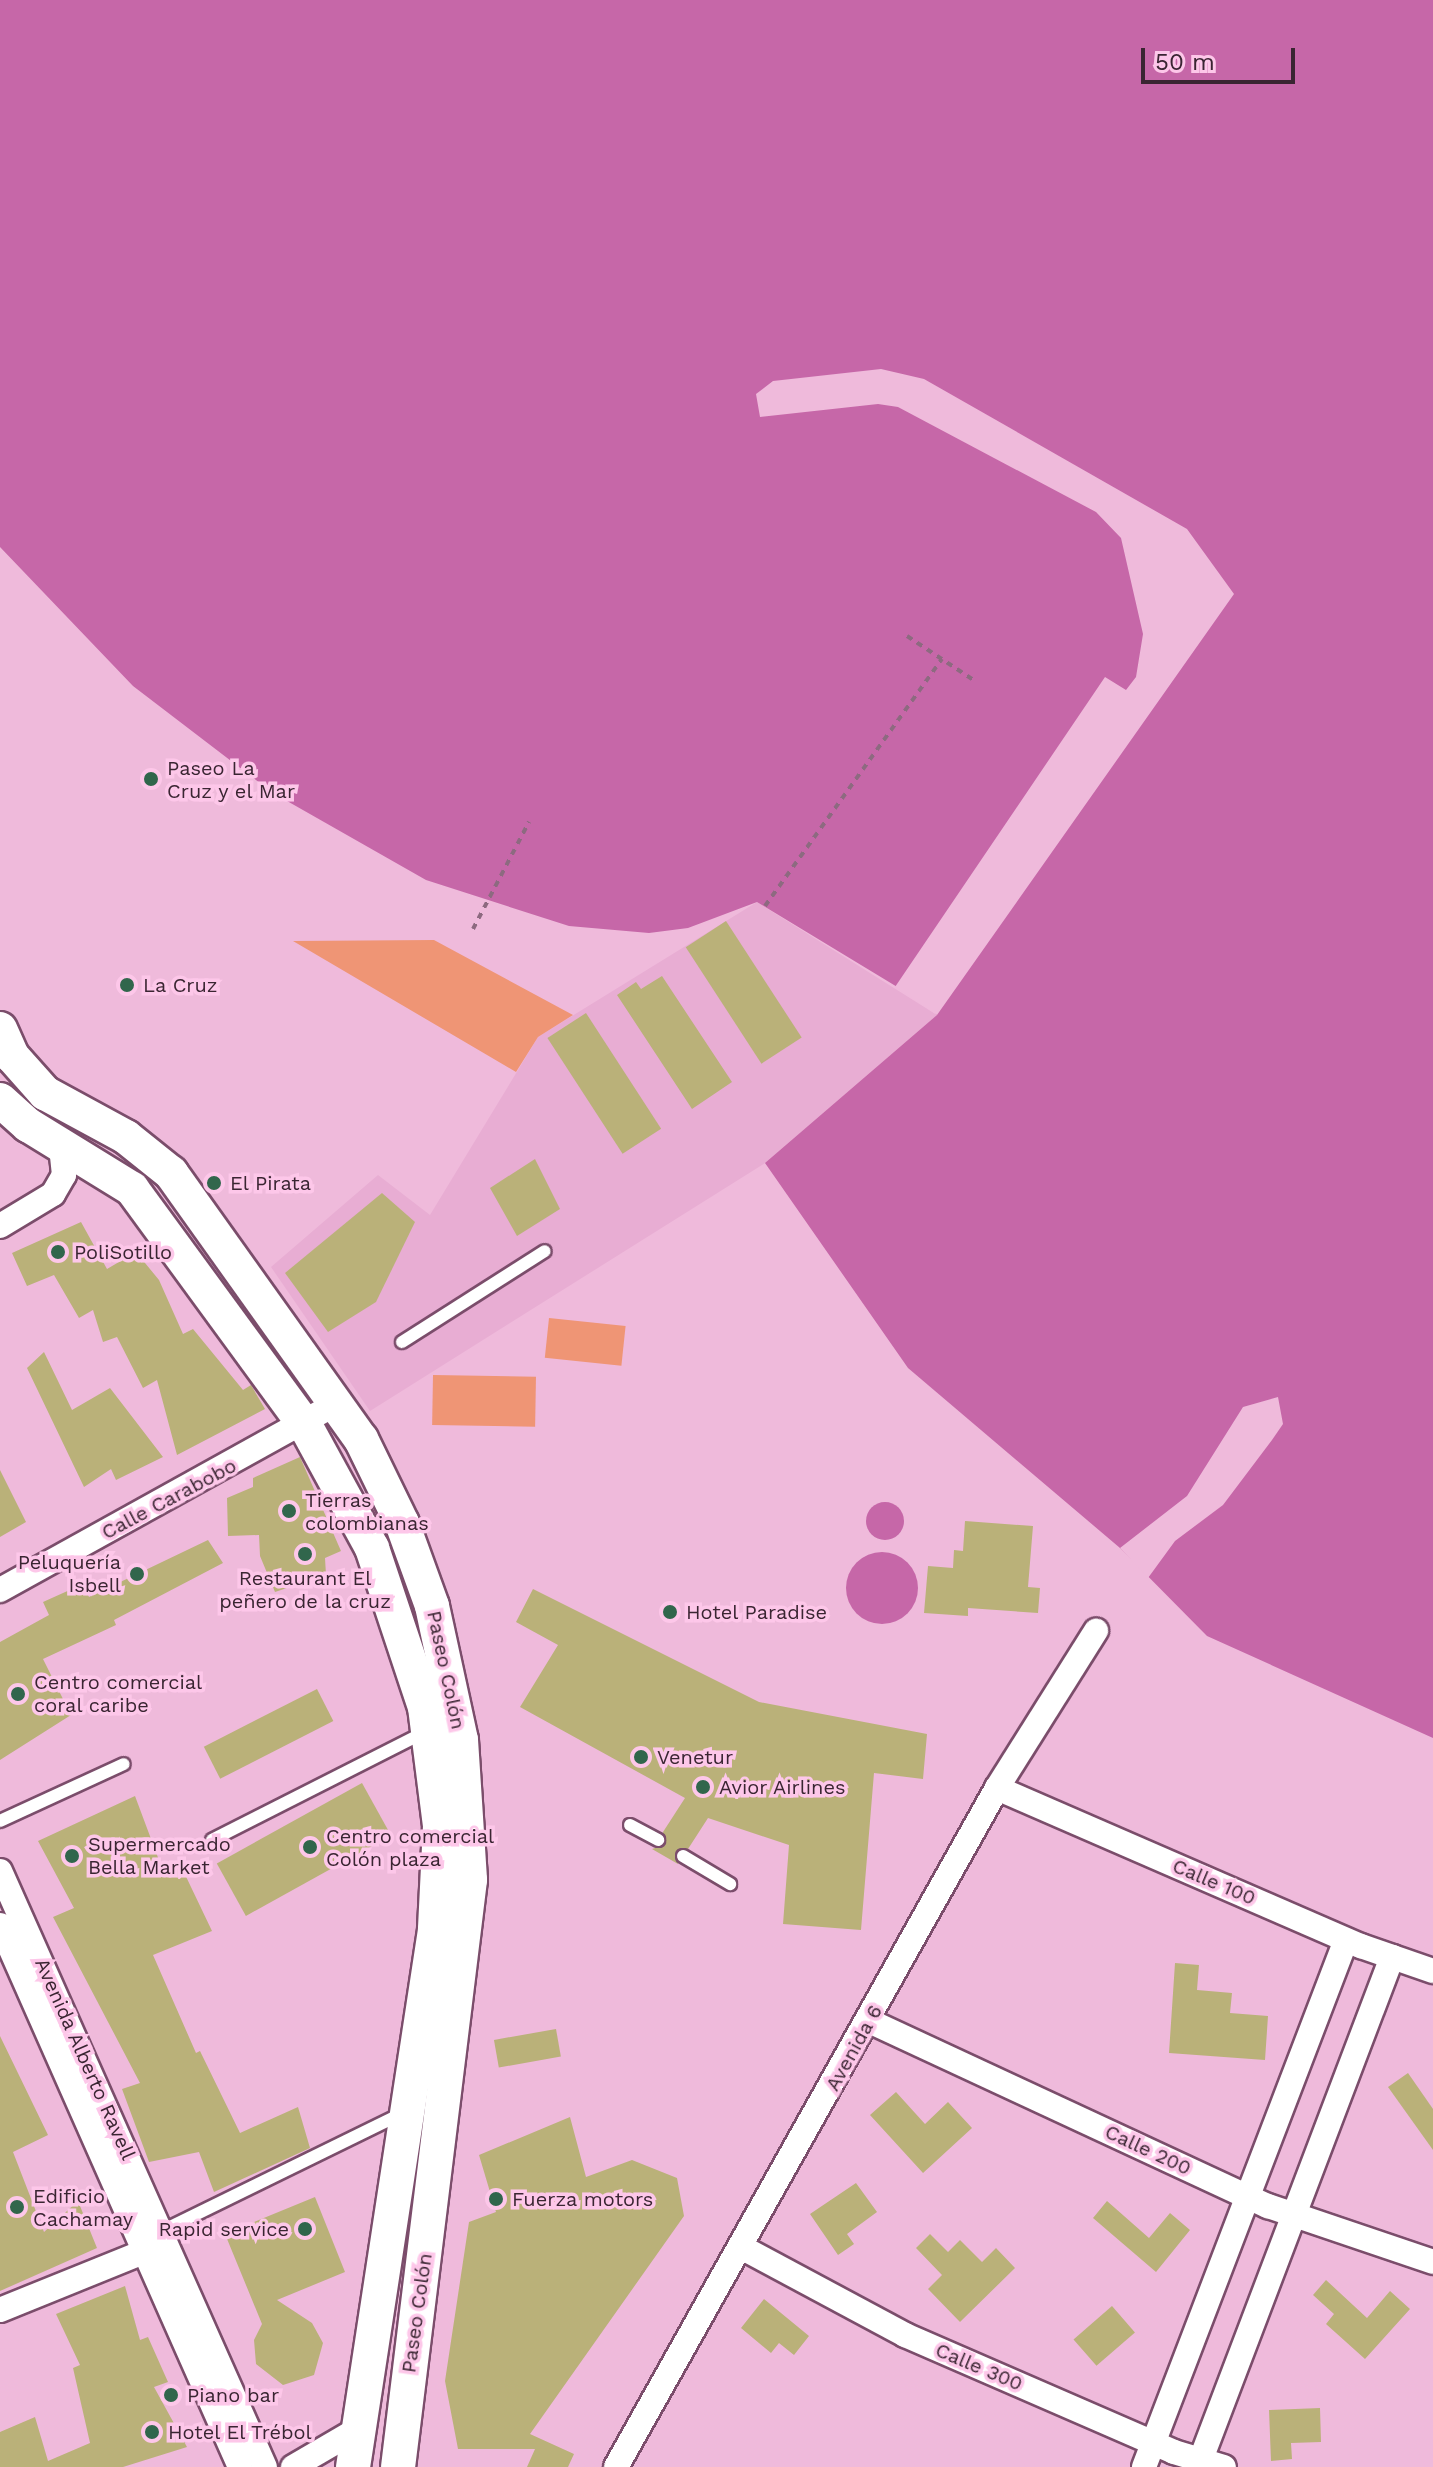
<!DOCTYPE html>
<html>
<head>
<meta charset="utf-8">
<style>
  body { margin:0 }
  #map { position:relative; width:1433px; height:2467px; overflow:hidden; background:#efbadb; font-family:"Work Sans",sans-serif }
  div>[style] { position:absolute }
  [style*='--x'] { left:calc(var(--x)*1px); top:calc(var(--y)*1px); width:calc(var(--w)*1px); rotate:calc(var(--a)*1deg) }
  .built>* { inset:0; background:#e8add3 }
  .green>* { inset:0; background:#ef9575; transform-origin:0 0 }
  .water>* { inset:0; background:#c667a8 }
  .round { border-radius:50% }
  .pier>* { inset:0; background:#efbadb }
  .building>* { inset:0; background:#bab179; transform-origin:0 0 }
  .path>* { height:4px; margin-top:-2px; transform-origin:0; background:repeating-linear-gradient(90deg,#8d6a80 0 6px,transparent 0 12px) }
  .roads { filter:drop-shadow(2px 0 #7b4d6b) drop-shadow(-2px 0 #7b4d6b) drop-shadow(0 2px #7b4d6b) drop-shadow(0 -2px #7b4d6b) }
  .lane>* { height:12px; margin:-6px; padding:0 6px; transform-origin:6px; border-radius:6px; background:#fff }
  .street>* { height:24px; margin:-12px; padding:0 12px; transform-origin:12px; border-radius:12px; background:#fff }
  .secondary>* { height:34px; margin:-17px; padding:0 17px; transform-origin:17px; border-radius:17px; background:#fff }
  .dots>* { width:22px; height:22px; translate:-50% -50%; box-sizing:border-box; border:4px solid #fdc7e9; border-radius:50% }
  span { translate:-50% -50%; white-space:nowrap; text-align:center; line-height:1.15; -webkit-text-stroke:7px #fdc7e9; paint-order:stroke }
  .poi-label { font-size:20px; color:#3a2532 }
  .left { translate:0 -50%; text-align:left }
  .right { translate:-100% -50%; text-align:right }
  .street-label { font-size:20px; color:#3a2532 }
  .scale { position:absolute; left:1141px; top:48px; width:154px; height:36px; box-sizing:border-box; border:4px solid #3a2532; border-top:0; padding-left:10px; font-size:24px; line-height:28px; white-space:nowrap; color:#3a2532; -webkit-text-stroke:6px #fdc7e9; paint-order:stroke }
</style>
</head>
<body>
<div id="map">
  <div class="built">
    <div style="clip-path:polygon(757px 902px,937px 1015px,765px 1163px,370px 1411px,271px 1267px,378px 1175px,430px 1215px,538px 1037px)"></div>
  </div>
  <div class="green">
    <div style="clip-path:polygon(434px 940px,573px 1015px,538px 1037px,516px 1072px,293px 941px)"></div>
    <div style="left:549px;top:1318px;width:77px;height:40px;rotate:6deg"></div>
    <div style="left:433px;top:1375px;width:103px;height:50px;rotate:1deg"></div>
  </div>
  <div class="water">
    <div style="clip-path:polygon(0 0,1433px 0,1433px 1738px,1207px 1636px,1120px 1548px,908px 1368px,765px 1163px,937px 1015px,927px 1005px,757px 902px,688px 928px,649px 933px,569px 926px,426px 880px,273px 793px,133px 686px,0 547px)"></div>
    <div class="round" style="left:866px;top:1502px;width:38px;height:38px"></div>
    <div class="round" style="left:846px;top:1552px;width:72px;height:72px"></div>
  </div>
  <div class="pier">
    <div style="clip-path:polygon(881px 369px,924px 379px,1187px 529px,1234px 594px,937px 1015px,895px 987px,1105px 677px,1126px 690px,1136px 677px,1143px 634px,1121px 538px,1096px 512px,898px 407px,878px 404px,760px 417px,756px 394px,773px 381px)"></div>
    <div style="clip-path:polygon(1278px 1397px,1283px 1424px,1272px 1440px,1223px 1505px,1175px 1541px,1148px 1578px,1120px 1548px,1187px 1496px,1243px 1407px)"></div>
  </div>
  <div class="building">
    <div style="left:726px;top:921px;width:139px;height:48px;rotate:57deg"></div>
    <div style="clip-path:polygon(662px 976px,732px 1082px,692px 1109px,617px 995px,636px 982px,641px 989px)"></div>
    <div style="left:586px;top:1013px;width:138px;height:46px;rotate:57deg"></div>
    <div style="clip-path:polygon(535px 1159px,560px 1209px,517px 1236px,490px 1188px)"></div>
    <div style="clip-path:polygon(382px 1193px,415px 1222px,376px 1302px,328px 1332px,285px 1273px)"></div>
    <div style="clip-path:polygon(81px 1222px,107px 1269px,136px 1252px,159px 1280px,183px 1334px,193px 1329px,243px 1390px,251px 1385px,265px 1409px,177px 1455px,157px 1380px,143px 1388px,117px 1337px,103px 1342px,93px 1310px,79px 1318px,54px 1275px,27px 1286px,12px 1253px)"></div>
    <div style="clip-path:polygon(44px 1352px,72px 1410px,110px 1388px,163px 1457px,116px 1480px,111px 1469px,84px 1487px,27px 1368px)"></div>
    <div style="clip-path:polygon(300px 1457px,341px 1551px,325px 1558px,326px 1575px,275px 1592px,260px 1556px,259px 1535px,228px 1536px,227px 1498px,253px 1487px,253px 1478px)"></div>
    <div style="clip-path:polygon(0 1470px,26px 1522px,0 1537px)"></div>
    <div style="clip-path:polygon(965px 1521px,1033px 1526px,1028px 1587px,1040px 1588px,1038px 1613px,968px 1608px,968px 1616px,924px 1613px,928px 1566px,953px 1568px,954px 1550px,963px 1551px)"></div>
    <div style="clip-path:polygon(208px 1540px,223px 1563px,114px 1620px,116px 1625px,43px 1659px,71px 1715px,0 1760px,0 1642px,49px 1615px,43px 1602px,83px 1584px,89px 1597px)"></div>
    <div style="clip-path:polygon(533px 1589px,759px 1702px,927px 1734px,923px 1779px,874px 1773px,861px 1930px,783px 1924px,789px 1845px,708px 1818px,688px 1849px,676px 1851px,678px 1864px,652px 1849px,665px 1845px,663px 1832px,685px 1798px,520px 1707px,558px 1645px,516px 1622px)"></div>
    <div style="left:317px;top:1689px;width:36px;height:127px;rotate:63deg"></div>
    <div style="left:362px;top:1783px;width:60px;height:166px;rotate:61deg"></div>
    <div style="clip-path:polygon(135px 1796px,163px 1871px,180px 1864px,212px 1931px,153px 1955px,196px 2053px,200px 2051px,240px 2133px,298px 2107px,310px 2148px,214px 2192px,199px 2152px,149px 2162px,122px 2089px,140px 2083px,53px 1917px,74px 1908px,38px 1841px)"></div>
    <div style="clip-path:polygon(1175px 1963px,1199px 1965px,1197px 1990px,1232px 1993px,1230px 2013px,1268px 2016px,1265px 2060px,1169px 2053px)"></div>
    <div style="left:556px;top:2029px;width:28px;height:63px;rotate:80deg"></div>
    <div style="clip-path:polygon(0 2036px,48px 2135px,13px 2152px,44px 2232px,78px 2201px,97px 2248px,0 2291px)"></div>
    <div style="clip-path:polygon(1408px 2073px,1433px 2109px,1433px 2150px,1388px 2087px)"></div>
    <div style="clip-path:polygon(896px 2092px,925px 2124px,948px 2102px,972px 2128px,923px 2173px,870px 2115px)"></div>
    <div style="clip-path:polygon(570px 2117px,586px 2177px,632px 2160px,677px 2178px,684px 2216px,530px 2434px,574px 2454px,568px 2467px,527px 2467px,535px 2449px,458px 2449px,445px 2381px,469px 2222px,496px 2212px,479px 2155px)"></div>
    <div style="clip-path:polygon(856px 2183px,877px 2212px,847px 2234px,854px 2244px,838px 2255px,810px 2214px)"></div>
    <div style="clip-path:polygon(315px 2197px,345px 2272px,277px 2300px,312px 2323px,323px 2343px,314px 2375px,283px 2385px,256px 2364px,254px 2340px,262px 2324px,225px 2234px)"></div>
    <div style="clip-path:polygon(1107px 2201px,1149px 2238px,1170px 2213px,1190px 2230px,1156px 2272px,1093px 2218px)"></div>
    <div style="clip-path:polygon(930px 2234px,948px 2252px,960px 2240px,982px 2262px,996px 2248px,1015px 2268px,960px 2322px,928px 2289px,942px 2275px,916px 2248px)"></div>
    <div style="clip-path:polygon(1326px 2280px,1367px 2318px,1390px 2291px,1410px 2309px,1365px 2359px,1326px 2324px,1334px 2314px,1313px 2295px)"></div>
    <div style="clip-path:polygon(125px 2286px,140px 2340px,148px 2337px,168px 2382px,154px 2387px,187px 2447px,123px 2467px,0 2467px,0 2432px,35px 2417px,48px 2461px,90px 2443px,73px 2368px,80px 2365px,56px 2314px)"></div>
    <div style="clip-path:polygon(764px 2299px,809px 2336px,794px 2355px,779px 2343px,771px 2353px,741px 2328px)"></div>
    <div style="left:1112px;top:2306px;width:35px;height:51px;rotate:49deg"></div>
    <div style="clip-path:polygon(1320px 2408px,1321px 2442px,1291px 2443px,1292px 2459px,1271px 2461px,1269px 2410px)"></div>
  </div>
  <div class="path">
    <div style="--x:907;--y:636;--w:82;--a:33.5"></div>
    <div style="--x:765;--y:906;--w:304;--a:-54.4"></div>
    <div style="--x:473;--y:929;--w:121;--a:-62.4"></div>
  </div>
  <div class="roads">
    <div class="lane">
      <div style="--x:402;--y:1342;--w:169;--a:-32.5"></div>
      <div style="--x:0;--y:1821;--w:136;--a:-24.7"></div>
      <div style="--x:630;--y:1825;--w:32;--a:28"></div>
      <div style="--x:212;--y:1840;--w:241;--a:-26.9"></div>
      <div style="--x:683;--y:1856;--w:55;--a:30.8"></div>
      <div style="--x:162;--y:2231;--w:266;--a:-26.1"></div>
    </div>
    <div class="street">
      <div style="--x:0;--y:1226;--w:62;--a:-31.1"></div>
      <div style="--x:53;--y:1194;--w:22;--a:-60"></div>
      <div style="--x:64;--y:1175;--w:30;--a:-96"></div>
      <div style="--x:0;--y:1590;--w:383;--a:-29"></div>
      <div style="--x:997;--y:1788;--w:397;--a:23.5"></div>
      <div style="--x:1361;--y:1946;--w:76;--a:19.1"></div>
      <div style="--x:0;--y:1871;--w:652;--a:66.03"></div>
      <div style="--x:0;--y:1925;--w:593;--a:66.12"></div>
      <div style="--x:869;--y:2021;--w:440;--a:24.9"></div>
      <div style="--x:1268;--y:2206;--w:174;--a:18.7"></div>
      <div style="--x:743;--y:2248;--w:184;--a:28.2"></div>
      <div style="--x:905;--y:2335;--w:293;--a:23.5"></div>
      <div style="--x:1174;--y:2452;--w:52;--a:16.7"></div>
      <div style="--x:0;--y:2310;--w:157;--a:-22"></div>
      <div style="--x:146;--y:2251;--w:16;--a:-55"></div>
      <div style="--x:293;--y:2467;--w:78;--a:-30.2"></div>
      <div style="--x:616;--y:2467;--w:779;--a:-60.7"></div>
      <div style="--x:997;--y:1788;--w:186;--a:-57.8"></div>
      <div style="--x:1144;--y:2467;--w:564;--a:-69.03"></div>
      <div style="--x:1198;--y:2467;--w:546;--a:-69.17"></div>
    </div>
    <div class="secondary">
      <div style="--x:0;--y:1029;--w:30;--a:66"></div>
      <div style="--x:12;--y:1056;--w:50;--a:48.3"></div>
      <div style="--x:45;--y:1093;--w:92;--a:28.5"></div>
      <div style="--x:126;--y:1137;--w:58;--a:38.7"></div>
      <div style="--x:171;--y:1173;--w:327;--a:54.5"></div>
      <div style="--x:361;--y:1439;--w:93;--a:64"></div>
      <div style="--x:402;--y:1523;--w:88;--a:70.1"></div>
      <div style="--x:432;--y:1606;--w:137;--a:77.8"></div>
      <div style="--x:461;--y:1740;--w:140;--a:86.3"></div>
      <div style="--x:470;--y:1880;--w:591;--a:96.99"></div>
      <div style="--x:0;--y:1100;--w:38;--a:42"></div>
      <div style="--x:28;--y:1125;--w:122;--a:31.6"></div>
      <div style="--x:132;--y:1189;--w:293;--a:53.8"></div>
      <div style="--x:305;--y:1425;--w:140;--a:61.4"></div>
      <div style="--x:372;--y:1548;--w:168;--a:71.6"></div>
      <div style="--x:425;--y:1707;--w:120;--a:82.8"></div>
      <div style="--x:440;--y:1826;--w:104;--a:92.8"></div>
      <div style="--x:435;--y:1930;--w:543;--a:98.68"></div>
    </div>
  </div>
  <div class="dots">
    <div style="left:151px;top:779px;background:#31664c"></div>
    <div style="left:127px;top:985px;background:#31664c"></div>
    <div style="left:214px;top:1183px;background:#31664c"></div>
    <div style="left:58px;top:1252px;background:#31664c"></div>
    <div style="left:289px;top:1511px;background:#31664c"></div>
    <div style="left:305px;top:1554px;background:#31664c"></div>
    <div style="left:137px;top:1574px;background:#31664c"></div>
    <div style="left:670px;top:1612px;background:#31664c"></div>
    <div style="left:18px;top:1694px;background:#31664c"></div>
    <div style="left:641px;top:1757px;background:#31664c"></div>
    <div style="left:703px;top:1787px;background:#31664c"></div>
    <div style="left:310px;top:1847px;background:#31664c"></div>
    <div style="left:72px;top:1856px;background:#31664c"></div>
    <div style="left:496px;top:2199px;background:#31664c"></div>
    <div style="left:17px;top:2207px;background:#31664c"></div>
    <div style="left:305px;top:2229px;background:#31664c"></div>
    <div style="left:171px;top:2395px;background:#31664c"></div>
    <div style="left:152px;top:2432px;background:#31664c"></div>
  </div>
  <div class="poi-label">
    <span class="left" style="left:167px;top:780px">Paseo La<br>Cruz y el Mar</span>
    <span class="left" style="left:143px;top:985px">La Cruz</span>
    <span class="left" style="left:230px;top:1183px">El Pirata</span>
    <span class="left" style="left:74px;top:1252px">PoliSotillo</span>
    <span class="left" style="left:305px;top:1512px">Tierras<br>colombianas</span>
    <span class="right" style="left:121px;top:1574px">Peluquería<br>Isbell</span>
    <span style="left:305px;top:1590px">Restaurant El<br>peñero de la cruz</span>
    <span class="left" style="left:686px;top:1612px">Hotel Paradise</span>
    <span class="left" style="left:34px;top:1694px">Centro comercial<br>coral caribe</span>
    <span class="left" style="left:657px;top:1757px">Venetur</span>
    <span class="left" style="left:719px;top:1787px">Avior Airlines</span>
    <span class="left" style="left:326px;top:1848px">Centro comercial<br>Colón plaza</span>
    <span class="left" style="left:88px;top:1856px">Supermercado<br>Bella Market</span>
    <span class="left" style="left:33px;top:2208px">Edificio<br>Cachamay</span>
    <span class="left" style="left:512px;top:2199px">Fuerza motors</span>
    <span class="right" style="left:289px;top:2229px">Rapid service</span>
    <span class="left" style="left:187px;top:2395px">Piano bar</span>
    <span class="left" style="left:168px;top:2432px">Hotel El Trébol</span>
  </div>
  <div class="street-label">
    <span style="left:169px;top:1499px;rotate:-28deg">Calle Carabobo</span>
    <span style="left:446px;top:1670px;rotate:78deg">Paseo Colón</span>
    <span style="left:1214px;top:1882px;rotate:23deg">Calle 100</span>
    <span style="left:854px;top:2048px;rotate:-61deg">Avenida 6</span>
    <span style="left:85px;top:2059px;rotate:66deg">Avenida Alberto Ravell</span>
    <span style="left:1148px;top:2150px;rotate:25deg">Calle 200</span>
    <span style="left:417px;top:2313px;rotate:-82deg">Paseo Colón</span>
    <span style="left:979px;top:2367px;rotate:23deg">Calle 300</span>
  </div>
  <div class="scale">50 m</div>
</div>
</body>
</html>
